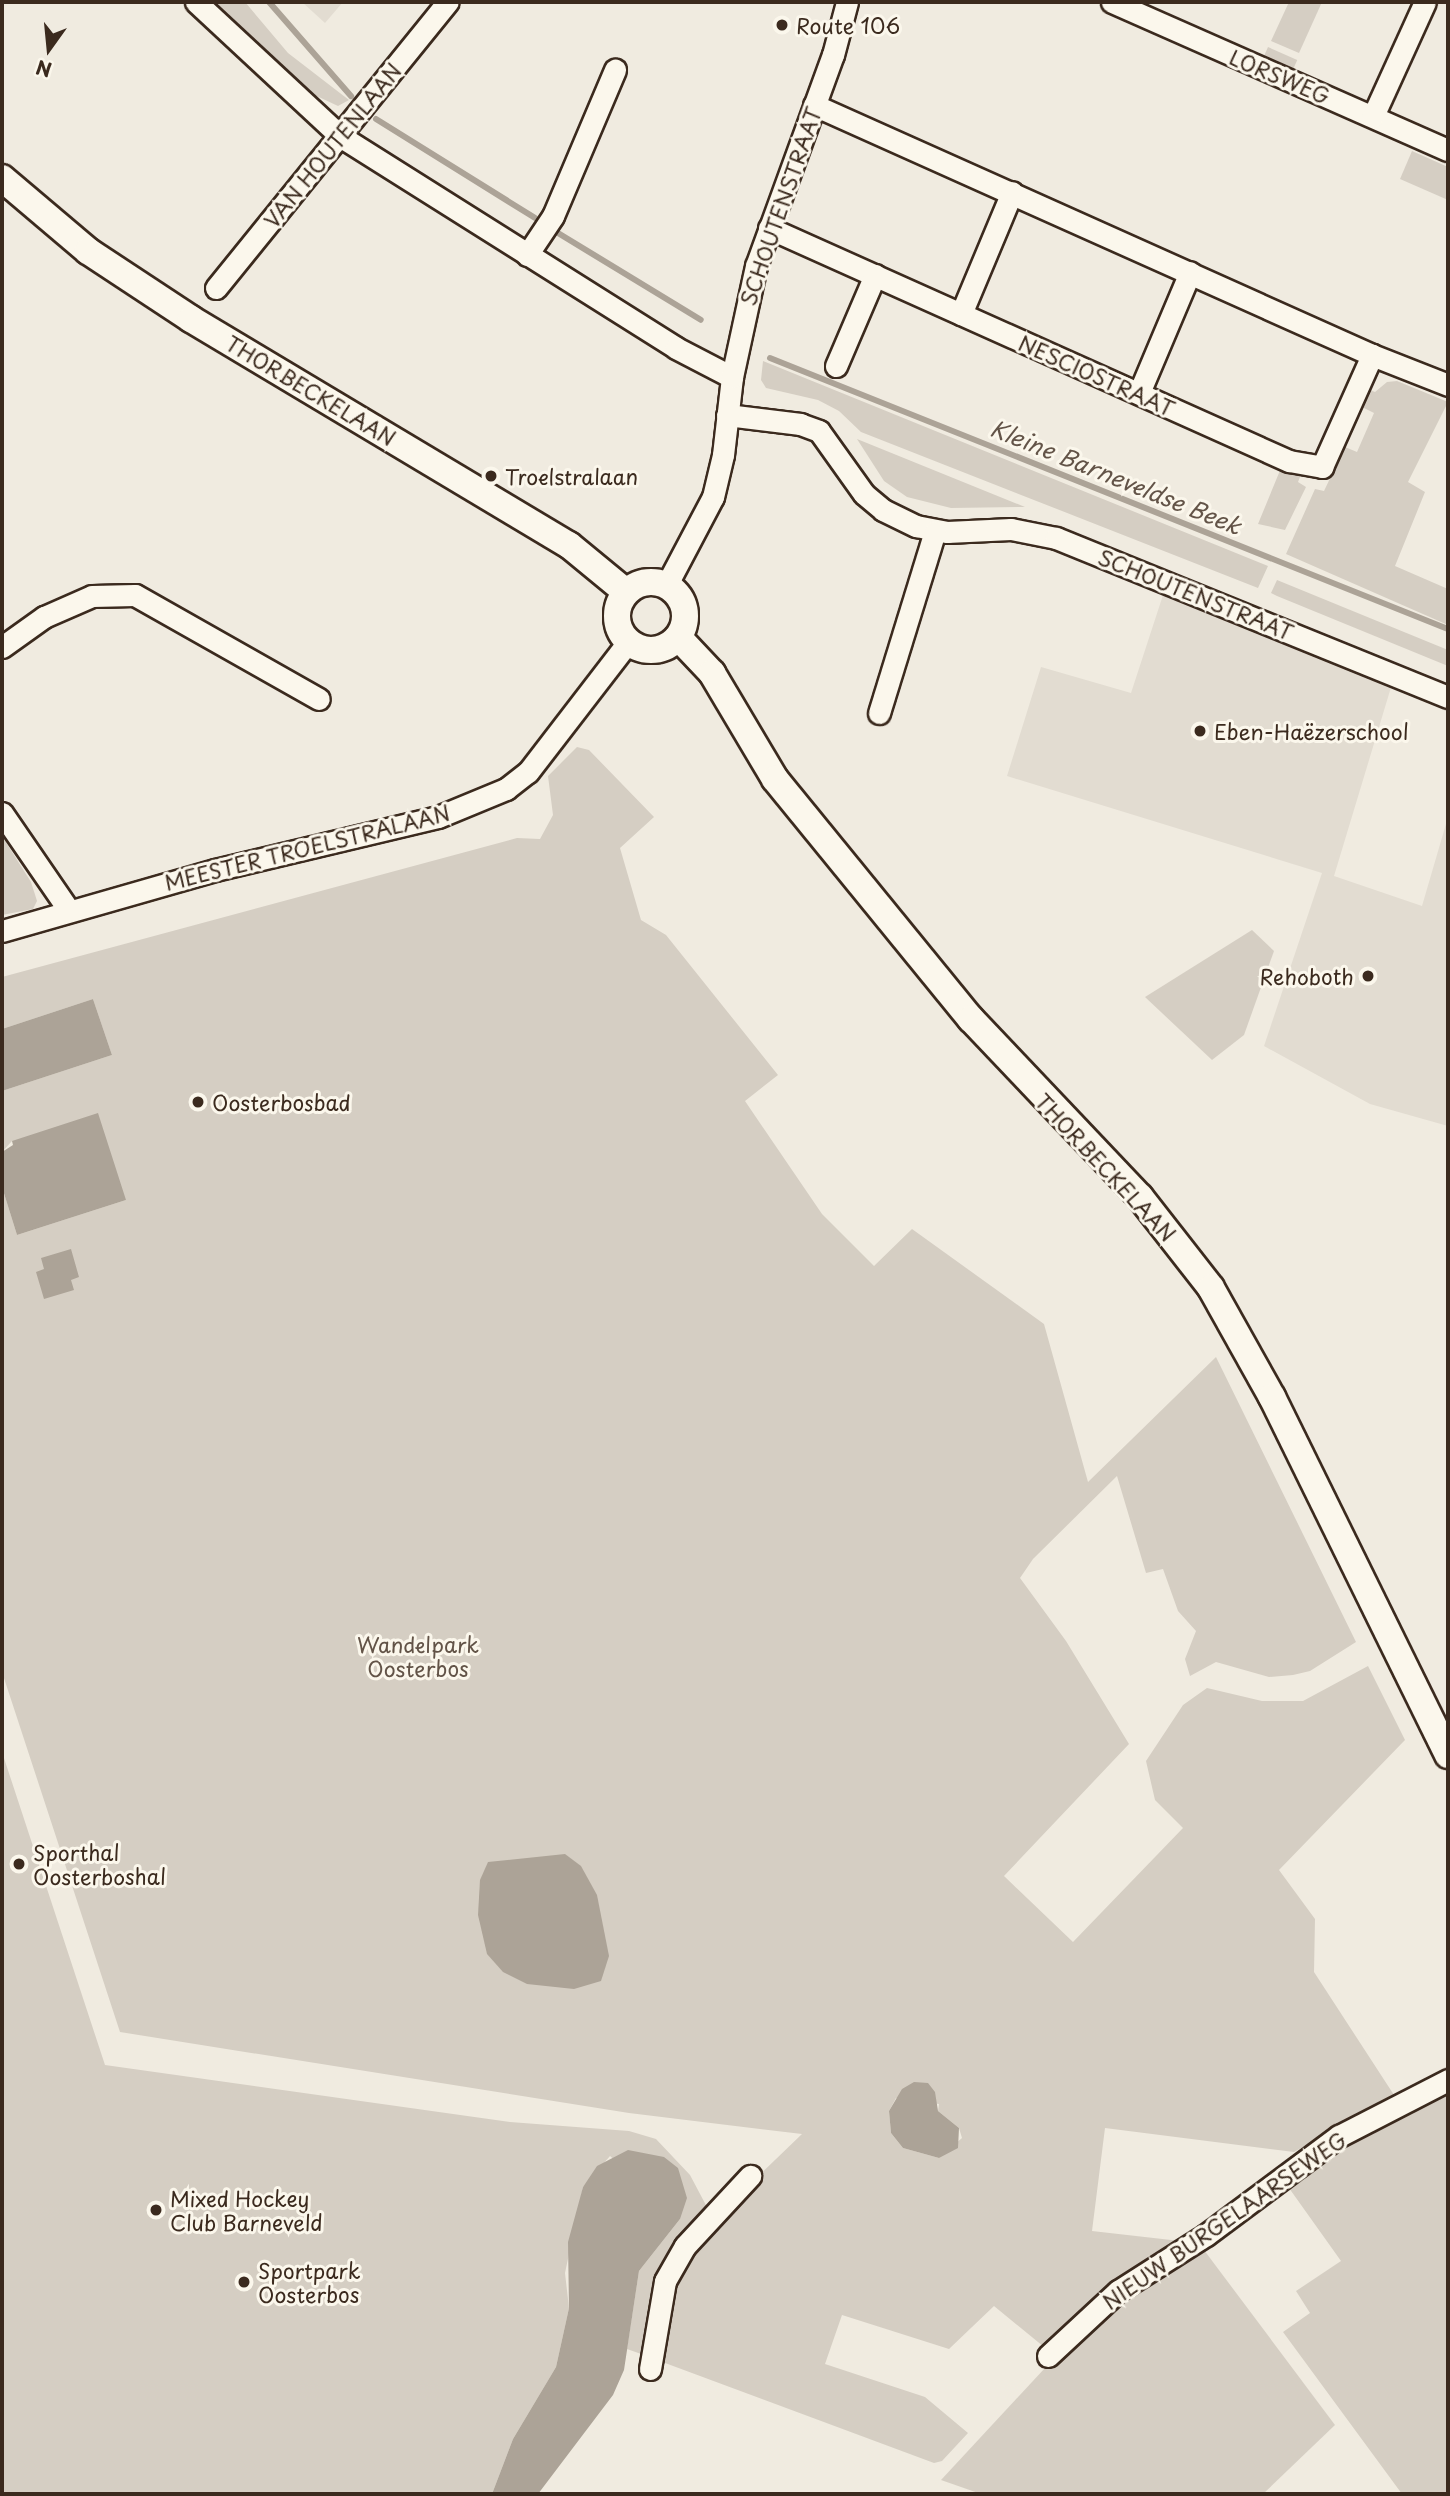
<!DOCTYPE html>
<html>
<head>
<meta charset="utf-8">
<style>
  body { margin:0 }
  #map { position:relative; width:1450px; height:2496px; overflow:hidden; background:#f0ebe0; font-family:"Playpen Sans",sans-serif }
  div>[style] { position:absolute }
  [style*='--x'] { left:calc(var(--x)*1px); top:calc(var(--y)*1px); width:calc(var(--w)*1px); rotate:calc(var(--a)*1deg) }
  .built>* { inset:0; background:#e2dcd1 }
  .green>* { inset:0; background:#d5cec3; transform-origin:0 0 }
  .water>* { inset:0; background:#aca397 }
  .stream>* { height:6px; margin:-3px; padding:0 3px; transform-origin:3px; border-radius:3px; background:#aca397 }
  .roads { filter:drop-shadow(2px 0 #3b2a1e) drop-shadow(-2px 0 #3b2a1e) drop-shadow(0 2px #3b2a1e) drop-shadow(0 -2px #3b2a1e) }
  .minor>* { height:21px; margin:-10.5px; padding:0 10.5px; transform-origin:10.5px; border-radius:10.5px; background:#fbf7ec }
  .major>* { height:26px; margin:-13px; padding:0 13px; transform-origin:13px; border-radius:13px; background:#fbf7ec }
  .major>.ring { margin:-13px; padding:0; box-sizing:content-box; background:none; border:26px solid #fbf7ec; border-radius:50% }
  .dots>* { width:19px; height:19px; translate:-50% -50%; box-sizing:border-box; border:4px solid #fbf7ec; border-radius:50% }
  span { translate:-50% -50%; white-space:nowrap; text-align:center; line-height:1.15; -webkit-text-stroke:6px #fbf7ec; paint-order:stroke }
  .poi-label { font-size:21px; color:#3b2a1e }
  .left { translate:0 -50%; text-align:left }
  .right { translate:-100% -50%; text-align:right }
  .street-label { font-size:21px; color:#3b2a1e }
  .park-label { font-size:21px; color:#625347 }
  .water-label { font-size:23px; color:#635448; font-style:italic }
  .frame { position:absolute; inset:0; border:4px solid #3b2a1e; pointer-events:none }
  .north { position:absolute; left:14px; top:14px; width:70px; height:70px; -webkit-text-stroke:5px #fbf7ec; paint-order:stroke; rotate:195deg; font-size:19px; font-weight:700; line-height:28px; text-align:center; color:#3b2a1e }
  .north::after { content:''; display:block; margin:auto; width:24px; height:32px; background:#3b2a1e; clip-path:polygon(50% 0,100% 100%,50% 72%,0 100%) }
</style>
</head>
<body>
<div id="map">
  <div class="built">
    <div style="clip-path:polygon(302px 2px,343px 2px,325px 23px)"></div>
    <div style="clip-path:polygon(1164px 592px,1392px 684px,1334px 876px,1422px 906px,1448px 817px,1448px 1126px,1370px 1104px,1264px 1046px,1322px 873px,1007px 776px,1041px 667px,1131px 693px)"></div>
  </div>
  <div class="green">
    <div style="clip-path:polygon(207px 2px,245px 2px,288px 53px,349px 100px,338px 106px,306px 91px)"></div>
    <div style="clip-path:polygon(1289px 2px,1322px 2px,1299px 53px,1271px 41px)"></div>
    <div style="left:1268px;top:47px;width:32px;height:13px;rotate:24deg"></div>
    <div style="clip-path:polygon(1412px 151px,1448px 167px,1448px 200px,1400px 179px)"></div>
    <div style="clip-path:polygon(763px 361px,1268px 566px,1258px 588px,861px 432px,839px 411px,818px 400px,766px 388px,761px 380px)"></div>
    <div style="clip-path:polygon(1397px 381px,1448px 402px,1408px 482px,1425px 492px,1395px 566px,1448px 589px,1448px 625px,1286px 554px,1315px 489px,1324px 491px,1345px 447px,1357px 452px,1374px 413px,1362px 407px,1370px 390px,1375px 392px,1387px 382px)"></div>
    <div style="clip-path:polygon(857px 439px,1025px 507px,951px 508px,907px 497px,884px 481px)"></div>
    <div style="clip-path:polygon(1281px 468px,1303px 469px,1298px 482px,1306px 487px,1285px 530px,1258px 524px)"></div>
    <div style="clip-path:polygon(1277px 580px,1448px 650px,1448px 666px,1277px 596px,1271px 593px)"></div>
    <div style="clip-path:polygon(evenodd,577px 747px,589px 750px,654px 817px,620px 848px,641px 920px,666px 935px,778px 1075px,745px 1101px,822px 1214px,874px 1266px,912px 1229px,1044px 1324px,1088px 1482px,1216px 1357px,1356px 1642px,1310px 1671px,1293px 1675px,1269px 1677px,1216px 1662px,1190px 1676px,1185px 1659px,1196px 1631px,1178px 1611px,1163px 1569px,1146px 1573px,1117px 1476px,1033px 1559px,1020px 1578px,1066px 1641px,1129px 1744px,1004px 1876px,1073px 1942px,1183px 1828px,1155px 1800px,1146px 1761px,1183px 1705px,1207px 1688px,1262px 1701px,1303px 1701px,1368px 1666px,1405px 1740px,1279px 1870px,1315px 1919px,1314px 1972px,1394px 2095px,1294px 2152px,1105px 2128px,1092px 2231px,1180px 2241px,1049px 2351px,994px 2306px,949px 2349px,842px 2315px,825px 2364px,925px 2397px,968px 2433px,942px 2461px,934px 2463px,657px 2360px,670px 2282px,688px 2253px,732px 2213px,744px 2190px,802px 2134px,629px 2113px,120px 2032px,2px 1672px,2px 1187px,17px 1235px,126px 1200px,12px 1141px,2px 1152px,2px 1091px,112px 1055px,93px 999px,2px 1029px,2px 977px,517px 838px,540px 839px,553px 815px,548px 776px,577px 747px,896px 2098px,939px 2104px,938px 2111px,959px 2128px,962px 2138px,939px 2158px,903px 2148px,891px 2133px,889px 2111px,896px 2098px)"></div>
    <div style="clip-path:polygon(2px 836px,31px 882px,37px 901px,33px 909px,2px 915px)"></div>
    <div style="clip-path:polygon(1252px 930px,1274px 951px,1244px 1035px,1212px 1060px,1145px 997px)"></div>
    <div style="clip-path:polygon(2px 1752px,105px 2065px,510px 2122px,629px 2131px,656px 2139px,690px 2175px,708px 2209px,644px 2355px,627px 2349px,639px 2271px,680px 2219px,610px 2156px,583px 2187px,565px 2273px,569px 2308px,556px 2367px,513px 2439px,492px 2494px,2px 2494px)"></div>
    <div style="clip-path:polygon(1448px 2087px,1448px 2494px,1402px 2494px,1283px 2332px,1310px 2313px,1296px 2291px,1341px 2261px,1284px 2181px,1317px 2156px)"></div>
    <div style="clip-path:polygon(1198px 2242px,1335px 2425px,1263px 2494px,981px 2494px,941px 2480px,1070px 2341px)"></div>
  </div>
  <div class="water">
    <div style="clip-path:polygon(93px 999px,112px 1055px,2px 1091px,2px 1029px)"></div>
    <div style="clip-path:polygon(98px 1113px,126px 1200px,17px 1235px,2px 1187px,2px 1152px,13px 1145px,12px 1141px)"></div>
    <div style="clip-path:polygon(71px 1249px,79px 1277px,71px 1280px,74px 1290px,44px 1299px,36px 1272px,44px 1269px,41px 1258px)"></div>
    <div style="clip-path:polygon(565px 1854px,581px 1866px,597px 1895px,609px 1956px,601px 1981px,574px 1989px,527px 1984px,503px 1972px,487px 1954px,478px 1915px,480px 1880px,488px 1862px)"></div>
    <div style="clip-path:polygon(914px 2082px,928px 2083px,935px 2092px,938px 2111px,959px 2128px,958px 2148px,939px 2158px,903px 2148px,891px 2133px,889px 2111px,902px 2089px)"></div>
    <div style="clip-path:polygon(628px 2150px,664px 2157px,678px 2168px,687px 2198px,680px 2219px,639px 2271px,624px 2370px,613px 2395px,538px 2494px,492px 2494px,513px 2439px,556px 2367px,569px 2308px,568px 2242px,583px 2187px,597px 2166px)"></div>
  </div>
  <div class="stream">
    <div style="--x:269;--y:2;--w:125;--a:48.9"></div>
    <div style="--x:376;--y:119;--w:187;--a:31.9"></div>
    <div style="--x:558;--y:233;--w:167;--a:31.3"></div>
    <div style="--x:770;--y:358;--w:730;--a:21.79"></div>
  </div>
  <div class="roads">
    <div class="minor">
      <div style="--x:196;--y:2;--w:197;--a:42.9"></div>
      <div style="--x:340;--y:136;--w:397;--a:32.2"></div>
      <div style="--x:676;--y:348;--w:63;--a:27.4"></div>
      <div style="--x:1112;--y:2;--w:367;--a:23.8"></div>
      <div style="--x:814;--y:105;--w:611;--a:24.13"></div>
      <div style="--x:1372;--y:355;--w:82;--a:21.5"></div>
      <div style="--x:1373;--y:116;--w:125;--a:-65.5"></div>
      <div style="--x:769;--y:228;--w:570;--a:24.14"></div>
      <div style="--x:1289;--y:461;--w:34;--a:10"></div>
      <div style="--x:1322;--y:467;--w:123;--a:-65.9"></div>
      <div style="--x:527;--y:255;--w:47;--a:-56.3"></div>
      <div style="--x:553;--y:216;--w:159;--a:-67"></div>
      <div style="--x:216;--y:288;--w:368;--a:-51"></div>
      <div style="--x:961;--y:314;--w:132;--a:-67.3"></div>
      <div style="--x:836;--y:366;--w:99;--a:-66.8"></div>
      <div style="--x:1139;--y:393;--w:131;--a:-67.1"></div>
      <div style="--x:727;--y:415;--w:74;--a:7"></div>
      <div style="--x:800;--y:424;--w:20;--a:20"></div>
      <div style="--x:819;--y:431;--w:77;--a:54.5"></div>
      <div style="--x:864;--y:494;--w:25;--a:40"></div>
      <div style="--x:883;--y:510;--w:37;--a:26"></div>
      <div style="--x:916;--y:526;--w:32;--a:11"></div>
      <div style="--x:947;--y:532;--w:64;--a:-2.7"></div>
      <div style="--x:1011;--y:529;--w:46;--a:11.3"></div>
      <div style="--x:1056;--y:538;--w:423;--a:22.1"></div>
      <div style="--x:666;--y:586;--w:101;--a:-62.2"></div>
      <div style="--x:713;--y:497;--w:43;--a:-76.6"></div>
      <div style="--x:723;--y:455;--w:79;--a:-83.4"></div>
      <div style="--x:732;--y:377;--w:114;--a:-77.8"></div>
      <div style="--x:756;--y:266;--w:225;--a:-70"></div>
      <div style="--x:833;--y:55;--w:55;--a:-75.2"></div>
      <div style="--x:2;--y:647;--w:52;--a:-35.5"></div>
      <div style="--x:44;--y:617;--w:52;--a:-23.6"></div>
      <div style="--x:92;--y:596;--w:43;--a:-1.3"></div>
      <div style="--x:135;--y:595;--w:211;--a:29.5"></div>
      <div style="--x:879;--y:713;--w:190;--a:-72.9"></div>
      <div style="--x:2;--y:813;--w:116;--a:55.5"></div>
      <div style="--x:2;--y:931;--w:222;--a:-16"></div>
      <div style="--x:215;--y:870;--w:229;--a:-13.4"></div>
      <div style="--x:438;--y:817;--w:74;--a:-22.4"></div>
      <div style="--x:506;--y:789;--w:28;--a:-38"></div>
      <div style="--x:528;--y:772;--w:164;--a:-52.4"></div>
      <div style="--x:1048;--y:2356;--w:96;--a:-42.9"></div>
      <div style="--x:1118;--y:2291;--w:104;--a:-32.5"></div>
      <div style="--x:1206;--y:2235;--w:166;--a:-36.7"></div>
      <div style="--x:1339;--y:2136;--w:123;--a:-27.2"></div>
      <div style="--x:650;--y:2369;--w:89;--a:-80.3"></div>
      <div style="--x:665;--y:2281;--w:40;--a:-60.3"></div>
      <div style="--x:685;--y:2246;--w:96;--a:-47.1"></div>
    </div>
    <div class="major">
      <div style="--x:2;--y:178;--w:113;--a:40.3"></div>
      <div style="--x:88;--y:251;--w:123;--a:33.4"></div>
      <div style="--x:191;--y:319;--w:440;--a:30.9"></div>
      <div style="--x:569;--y:545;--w:74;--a:39.5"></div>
      <div class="ring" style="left:617px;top:582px;width:42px;height:42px"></div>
      <div style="--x:678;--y:637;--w:50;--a:46.6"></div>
      <div style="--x:712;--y:673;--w:123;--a:59.3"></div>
      <div style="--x:775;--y:779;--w:310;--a:50.8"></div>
      <div style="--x:971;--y:1019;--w:245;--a:46.5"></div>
      <div style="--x:1140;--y:1197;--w:115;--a:52"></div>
      <div style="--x:1211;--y:1288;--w:125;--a:60.8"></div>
      <div style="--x:1272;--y:1397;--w:399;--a:63.8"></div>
    </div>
  </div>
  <div class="dots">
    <div style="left:782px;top:25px;background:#3b2a1e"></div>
    <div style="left:491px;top:476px;background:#3b2a1e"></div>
    <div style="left:1200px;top:731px;background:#3b2a1e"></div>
    <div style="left:1368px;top:976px;background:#3b2a1e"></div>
    <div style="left:198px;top:1102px;background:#3b2a1e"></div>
    <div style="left:19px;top:1864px;background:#3b2a1e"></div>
    <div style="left:156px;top:2210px;background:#3b2a1e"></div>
    <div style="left:244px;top:2282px;background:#3b2a1e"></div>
  </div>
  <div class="poi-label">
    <span class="left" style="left:796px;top:25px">Route 106</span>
    <span class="left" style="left:505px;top:476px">Troelstralaan</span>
    <span class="left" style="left:1214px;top:731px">Eben-Haëzerschool</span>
    <span class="right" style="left:1354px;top:976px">Rehoboth</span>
    <span class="left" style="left:212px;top:1102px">Oosterbosbad</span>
    <span class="left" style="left:33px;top:1864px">Sporthal<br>Oosterboshal</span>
    <span class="left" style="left:170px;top:2210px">Mixed Hockey<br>Club Barneveld</span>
    <span class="left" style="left:258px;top:2282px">Sportpark<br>Oosterbos</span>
  </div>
  <div class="street-label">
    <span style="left:1280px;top:76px;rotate:23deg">LORSWEG</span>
    <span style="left:332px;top:145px;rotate:-51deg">VAN HOUTENLAAN</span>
    <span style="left:780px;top:206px;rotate:-71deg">SCHOUTENSTRAAT</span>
    <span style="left:1097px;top:375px;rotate:24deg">NESCIOSTRAAT</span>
    <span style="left:311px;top:390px;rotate:31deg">THORBECKELAAN</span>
    <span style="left:1196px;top:594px;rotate:22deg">SCHOUTENSTRAAT</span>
    <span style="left:307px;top:847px;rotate:-14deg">MEESTER TROELSTRALAAN</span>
    <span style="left:1106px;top:1167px;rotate:47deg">THORBECKELAAN</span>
    <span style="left:1224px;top:2220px;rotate:-35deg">NIEUW BURGELAARSEWEG</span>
  </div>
  <div class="park-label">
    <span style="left:418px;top:1656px">Wandelpark<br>Oosterbos</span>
  </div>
  <div class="water-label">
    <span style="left:1116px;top:477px;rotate:22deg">Kleine Barneveldse Beek</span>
  </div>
  <div class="frame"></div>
  <div class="north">N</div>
</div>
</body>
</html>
